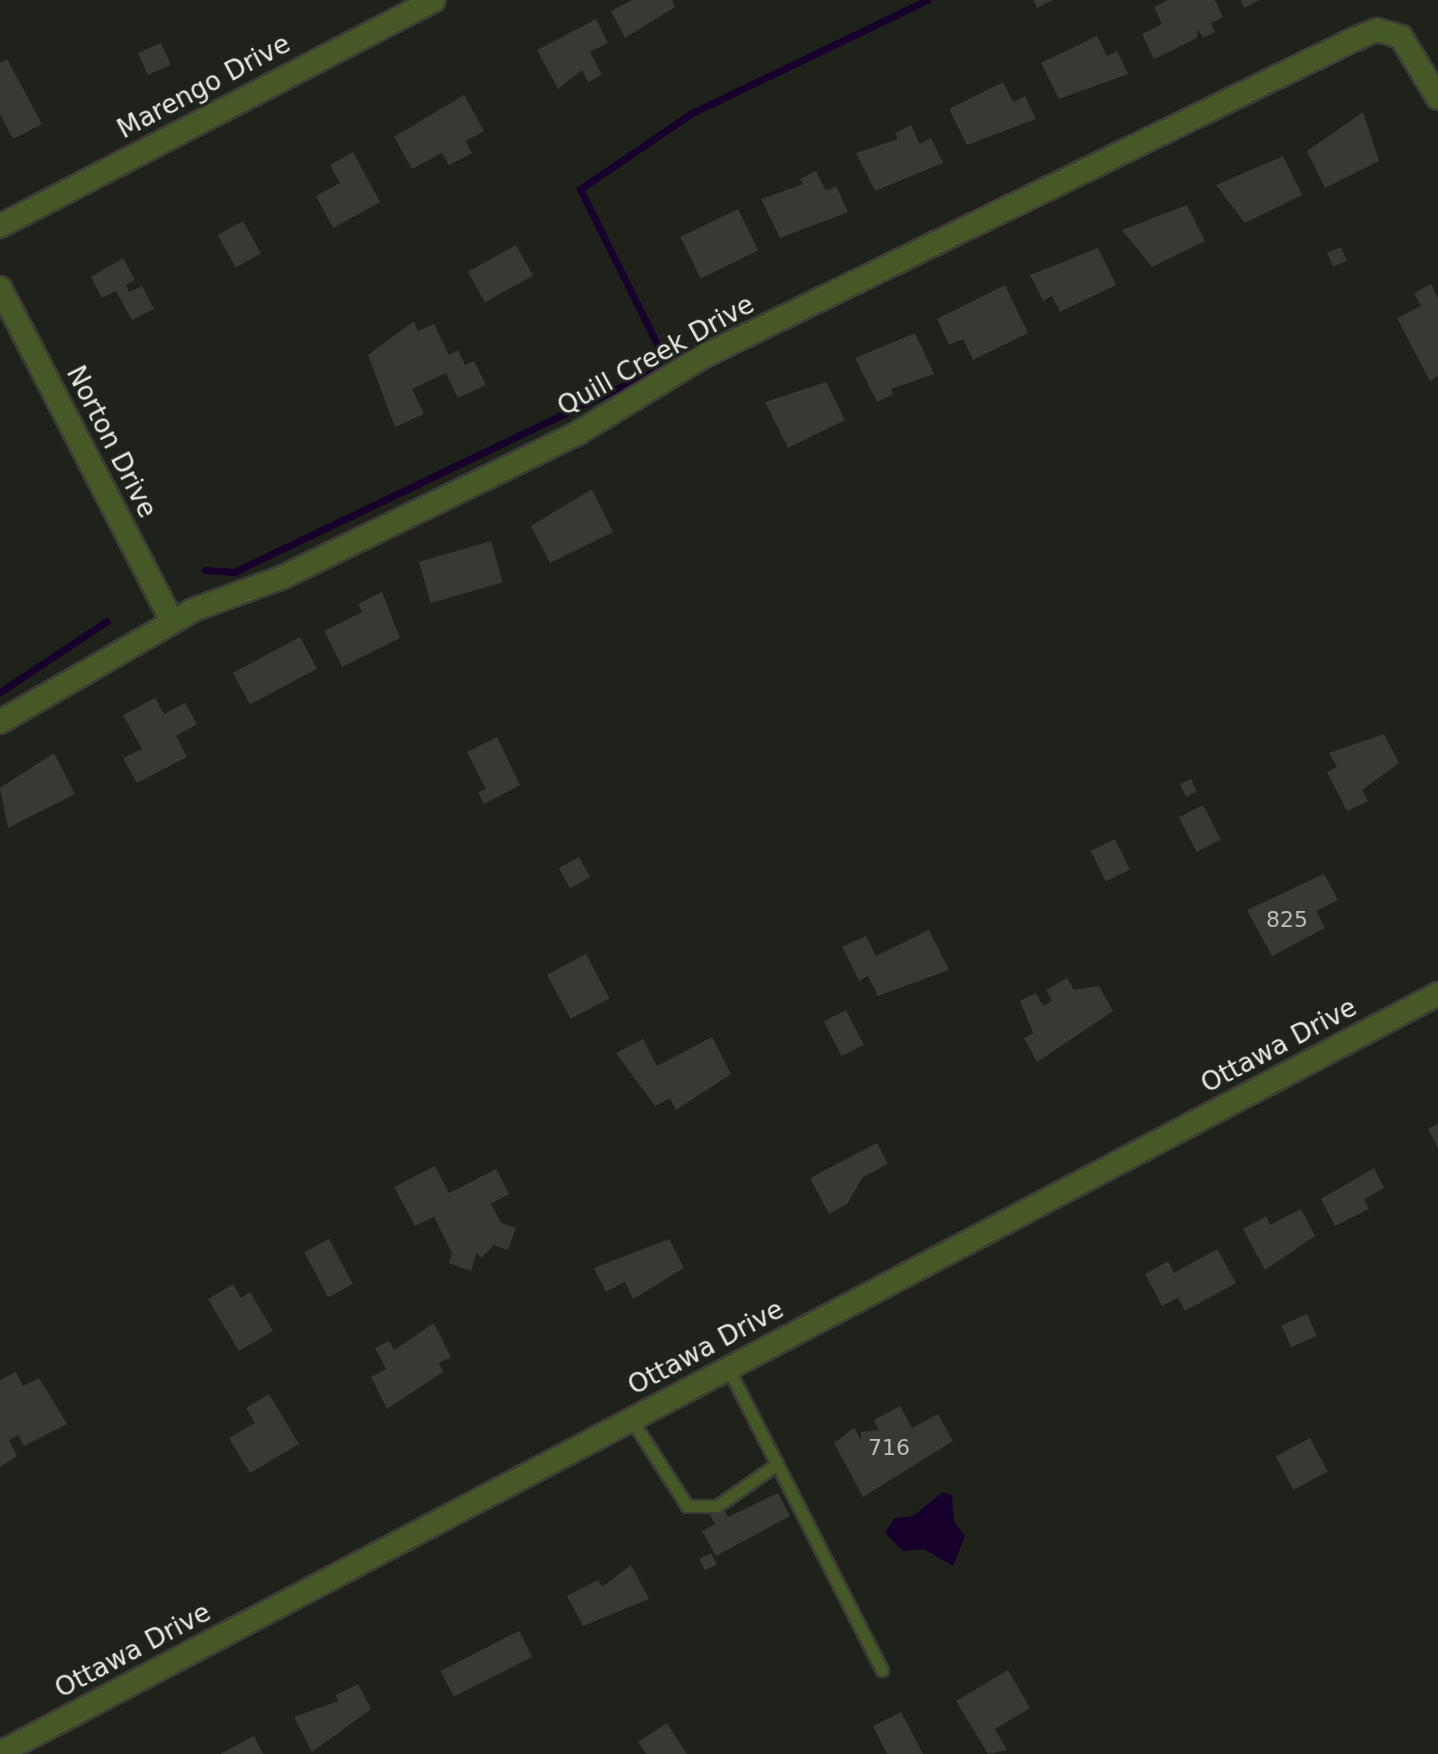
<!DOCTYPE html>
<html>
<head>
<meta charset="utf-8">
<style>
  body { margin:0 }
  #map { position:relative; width:1438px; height:1754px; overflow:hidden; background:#1f211b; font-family:"DejaVu Sans",sans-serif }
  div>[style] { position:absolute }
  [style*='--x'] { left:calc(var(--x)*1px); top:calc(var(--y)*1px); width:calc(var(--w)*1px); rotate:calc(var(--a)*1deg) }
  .water>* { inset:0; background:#17002c }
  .stream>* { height:7px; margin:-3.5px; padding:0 3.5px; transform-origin:3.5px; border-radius:3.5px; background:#17002c }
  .building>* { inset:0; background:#373a33; transform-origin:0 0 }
  .roads { filter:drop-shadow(2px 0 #3b3d37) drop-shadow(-2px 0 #3b3d37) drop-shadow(0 2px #3b3d37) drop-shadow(0 -2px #3b3d37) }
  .lane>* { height:11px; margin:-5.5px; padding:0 5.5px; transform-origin:5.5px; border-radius:5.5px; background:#455826 }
  .street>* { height:22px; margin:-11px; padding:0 11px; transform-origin:11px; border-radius:11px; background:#455826 }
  span { translate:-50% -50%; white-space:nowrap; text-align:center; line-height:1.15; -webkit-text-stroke:6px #1f211b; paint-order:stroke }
  .number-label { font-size:22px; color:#bcbeb9 }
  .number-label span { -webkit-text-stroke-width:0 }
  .street-label { font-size:26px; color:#e8eae6 }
</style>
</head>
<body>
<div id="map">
  <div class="water">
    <div style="clip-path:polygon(943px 1492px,952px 1496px,954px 1521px,965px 1536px,953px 1566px,924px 1549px,903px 1551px,885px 1533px,895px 1518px,913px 1516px)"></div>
  </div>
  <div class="stream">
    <div style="--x:205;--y:570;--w:29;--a:4"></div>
    <div style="--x:234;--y:572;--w:470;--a:-25.6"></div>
    <div style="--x:658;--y:369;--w:23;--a:-90"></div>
    <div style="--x:658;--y:346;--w:175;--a:-116.4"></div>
    <div style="--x:580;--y:189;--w:135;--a:-34.2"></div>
    <div style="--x:692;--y:113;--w:261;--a:-25.7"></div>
    <div style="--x:0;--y:692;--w:128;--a:-33.6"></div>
  </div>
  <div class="building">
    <div style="clip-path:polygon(632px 0,672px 0,675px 7px,625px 38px,611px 11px)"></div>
    <div style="clip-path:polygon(1033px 0,1053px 0,1037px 8px)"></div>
    <div style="clip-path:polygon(1168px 0,1215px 0,1223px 17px,1211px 23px,1215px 32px,1203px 38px,1198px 29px,1197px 38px,1154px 59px,1142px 34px,1162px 24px,1154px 7px)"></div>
    <div style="clip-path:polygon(1241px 0,1260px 0,1244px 8px)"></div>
    <div style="clip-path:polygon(596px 19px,608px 43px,590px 52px,602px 75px,588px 82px,582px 70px,558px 89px,537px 50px)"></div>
    <div style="clip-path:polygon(1097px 36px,1107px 56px,1117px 51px,1128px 74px,1059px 99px,1041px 63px)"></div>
    <div style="left:161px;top:43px;width:24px;height:25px;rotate:66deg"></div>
    <div style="clip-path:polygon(7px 59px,42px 124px,13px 139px,0 114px,0 63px)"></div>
    <div style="clip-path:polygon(1003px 82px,1013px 102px,1025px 96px,1036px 119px,967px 145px,949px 109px)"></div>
    <div style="clip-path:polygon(464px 95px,484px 131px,466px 141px,472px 153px,449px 165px,442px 153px,412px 169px,394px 137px)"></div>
    <div style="clip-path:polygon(1363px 112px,1379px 161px,1325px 188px,1307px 151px)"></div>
    <div style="clip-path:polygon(911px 125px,920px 144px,931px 138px,943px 163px,875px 191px,856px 153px,898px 139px,895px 133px)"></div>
    <div style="clip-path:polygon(353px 152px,380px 202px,333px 228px,316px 196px,340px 183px,330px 165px)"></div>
    <div style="clip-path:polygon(1283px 156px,1302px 195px,1245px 223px,1216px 185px)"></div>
    <div style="clip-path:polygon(816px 171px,826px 191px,836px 186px,848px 212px,780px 238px,761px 199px,803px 184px,800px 179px)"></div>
    <div style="clip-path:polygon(1187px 205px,1205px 241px,1152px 267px,1122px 230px)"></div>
    <div style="left:738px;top:209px;width:46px;height:64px;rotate:64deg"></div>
    <div style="left:243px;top:221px;width:37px;height:29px;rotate:61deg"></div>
    <div style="left:516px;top:245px;width:35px;height:55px;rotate:61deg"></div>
    <div style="left:1341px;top:247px;width:15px;height:15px;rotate:67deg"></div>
    <div style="clip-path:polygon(1098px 248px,1116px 285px,1060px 312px,1052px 296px,1043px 301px,1030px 275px)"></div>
    <div style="clip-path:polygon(123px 258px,135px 280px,126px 285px,129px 292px,142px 286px,154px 309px,132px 320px,116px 291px,102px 298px,91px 277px)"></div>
    <div style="clip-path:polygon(1431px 284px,1438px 298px,1438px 376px,1430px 381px,1397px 318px,1421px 306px,1414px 293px)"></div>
    <div style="clip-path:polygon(1005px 285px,1028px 333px,973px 360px,963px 339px,949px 345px,937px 319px)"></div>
    <div style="clip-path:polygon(414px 321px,418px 331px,434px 324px,449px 355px,458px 350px,465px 365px,474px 361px,486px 385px,458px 398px,446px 373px,412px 389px,424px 414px,395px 427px,368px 355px)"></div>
    <div style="clip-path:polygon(915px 333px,934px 374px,891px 389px,893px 394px,877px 402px,855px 358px)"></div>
    <div style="clip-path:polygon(826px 382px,845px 420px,788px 448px,765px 402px)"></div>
    <div style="clip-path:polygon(592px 489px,613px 532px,550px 563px,531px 526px)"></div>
    <div style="left:491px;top:541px;width:43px;height:75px;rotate:74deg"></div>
    <div style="clip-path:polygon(382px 592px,400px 638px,342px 667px,324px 631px,362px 612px,358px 604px)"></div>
    <div style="left:300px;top:637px;width:36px;height:76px;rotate:62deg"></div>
    <div style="clip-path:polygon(155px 698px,164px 714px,185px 703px,197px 724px,176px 736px,187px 757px,137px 783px,123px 758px,142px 749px,123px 715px)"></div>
    <div style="clip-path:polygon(1384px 734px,1399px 763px,1362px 790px,1368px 801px,1347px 811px,1327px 772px,1337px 767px,1329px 753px)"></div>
    <div style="clip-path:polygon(497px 737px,520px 785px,484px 804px,478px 792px,486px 789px,467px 752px)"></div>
    <div style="clip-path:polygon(54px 753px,75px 794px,8px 828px,0 788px)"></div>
    <div style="left:1191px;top:779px;width:14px;height:12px;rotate:65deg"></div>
    <div style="left:1203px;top:805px;width:39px;height:27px;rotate:63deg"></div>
    <div style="left:1115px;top:839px;width:34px;height:27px;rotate:64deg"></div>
    <div style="left:579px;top:857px;width:23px;height:23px;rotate:61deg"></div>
    <div style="clip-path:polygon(1324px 874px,1338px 900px,1316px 911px,1325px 928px,1272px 956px,1247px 910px)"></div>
    <div style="clip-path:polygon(929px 930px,949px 970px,878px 996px,868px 976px,859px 981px,842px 947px,866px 936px,876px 956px)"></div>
    <div style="left:586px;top:954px;width:50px;height:44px;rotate:62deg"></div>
    <div style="clip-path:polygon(1067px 978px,1074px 990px,1099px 986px,1113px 1011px,1037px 1062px,1024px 1038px,1033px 1033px,1020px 1001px,1036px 993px,1043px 1006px,1052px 1001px,1046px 990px)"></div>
    <div style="left:846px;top:1010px;width:39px;height:25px;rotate:63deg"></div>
    <div style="clip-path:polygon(712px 1037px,731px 1074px,676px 1110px,670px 1098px,655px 1106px,616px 1053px,643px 1039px,657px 1066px)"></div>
    <div style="clip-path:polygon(1438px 1124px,1438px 1148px,1428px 1129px)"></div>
    <div style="clip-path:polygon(877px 1143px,888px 1164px,863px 1177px,847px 1204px,829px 1214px,810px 1178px)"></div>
    <div style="clip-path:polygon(435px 1166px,449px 1193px,496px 1169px,509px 1194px,491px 1204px,501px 1223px,516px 1228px,508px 1250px,494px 1245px,481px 1258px,477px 1252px,471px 1271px,449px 1263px,452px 1253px,434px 1217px,415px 1226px,394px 1187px)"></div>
    <div style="clip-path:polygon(1374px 1168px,1384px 1188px,1364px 1199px,1369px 1209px,1335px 1226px,1321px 1199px)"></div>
    <div style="clip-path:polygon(1301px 1209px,1315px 1236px,1265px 1270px,1243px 1229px,1266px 1216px,1270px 1225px)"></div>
    <div style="left:329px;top:1239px;width:51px;height:28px;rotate:62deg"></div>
    <div style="clip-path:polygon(669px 1239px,684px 1268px,633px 1299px,625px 1282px,606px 1292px,594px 1268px)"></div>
    <div style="clip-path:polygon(1217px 1249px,1236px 1283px,1185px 1311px,1178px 1298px,1162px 1306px,1145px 1274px,1168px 1261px,1174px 1273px)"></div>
    <div style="clip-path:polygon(233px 1284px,241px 1298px,250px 1292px,273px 1331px,239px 1351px,208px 1299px)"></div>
    <div style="left:1307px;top:1314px;width:24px;height:28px;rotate:66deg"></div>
    <div style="clip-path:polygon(434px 1323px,451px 1357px,439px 1363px,443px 1372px,387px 1409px,371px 1377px,386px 1369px,375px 1348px,389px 1341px,394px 1350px)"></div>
    <div style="clip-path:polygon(16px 1372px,23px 1386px,39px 1378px,67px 1424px,24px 1446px,18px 1435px,9px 1440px,17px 1456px,0 1467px,0 1380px)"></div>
    <div style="clip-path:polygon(269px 1394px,299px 1444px,250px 1473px,229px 1438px,255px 1423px,246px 1408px)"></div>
    <div style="clip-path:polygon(900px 1406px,912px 1428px,938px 1414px,953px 1441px,863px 1497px,834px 1443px,854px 1428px,861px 1440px,861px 1432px,879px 1430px,874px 1420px)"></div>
    <div style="left:1310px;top:1438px;width:38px;height:39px;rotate:62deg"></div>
    <div style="clip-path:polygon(778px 1493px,790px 1516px,716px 1556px,702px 1531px,715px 1524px,710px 1515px,723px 1507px,728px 1517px)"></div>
    <div style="left:711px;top:1553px;width:13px;height:13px;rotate:63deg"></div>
    <div style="clip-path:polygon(631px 1565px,649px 1599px,583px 1626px,567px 1596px,598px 1580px,602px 1587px)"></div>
    <div style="left:519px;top:1631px;width:29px;height:88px;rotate:63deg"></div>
    <div style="clip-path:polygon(1008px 1670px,1030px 1708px,995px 1729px,1007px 1750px,988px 1754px,956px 1701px)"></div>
    <div style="clip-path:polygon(358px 1684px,371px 1709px,312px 1752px,294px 1717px,338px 1701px,336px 1695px)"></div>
    <div style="clip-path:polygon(901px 1712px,923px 1754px,887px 1754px,873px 1726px)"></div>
    <div style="clip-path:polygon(667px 1723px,687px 1754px,646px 1754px,638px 1742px)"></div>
    <div style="clip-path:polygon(254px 1736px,263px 1754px,220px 1754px,228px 1750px)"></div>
  </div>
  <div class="roads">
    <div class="lane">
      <div style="--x:728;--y:1368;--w:339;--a:63"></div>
      <div style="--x:631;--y:1419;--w:103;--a:57.2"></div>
      <div style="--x:687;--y:1506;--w:30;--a:0"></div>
      <div style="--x:717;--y:1506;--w:73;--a:-35"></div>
    </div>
    <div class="street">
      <div style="--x:0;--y:226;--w:489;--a:-27.5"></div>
      <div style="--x:0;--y:288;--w:375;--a:62.7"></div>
      <div style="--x:0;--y:722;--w:223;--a:-30.1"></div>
      <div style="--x:193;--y:610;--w:96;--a:-20.1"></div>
      <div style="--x:283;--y:577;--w:328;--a:-26"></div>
      <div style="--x:578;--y:433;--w:150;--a:-31.4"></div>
      <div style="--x:706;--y:355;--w:724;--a:-25.96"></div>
      <div style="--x:1357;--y:38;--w:22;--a:-22"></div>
      <div style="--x:1377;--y:30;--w:25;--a:16"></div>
      <div style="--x:1401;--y:37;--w:71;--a:58.8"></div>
      <div style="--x:0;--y:1753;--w:1626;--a:-27.83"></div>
    </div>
  </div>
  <div class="number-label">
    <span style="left:1287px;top:920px">825</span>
    <span style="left:889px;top:1448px">716</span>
  </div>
  <div class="street-label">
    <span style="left:204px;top:87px;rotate:-28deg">Marengo Drive</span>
    <span style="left:656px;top:356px;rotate:-29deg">Quill Creek Drive</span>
    <span style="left:111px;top:442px;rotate:63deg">Norton Drive</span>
    <span style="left:1279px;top:1046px;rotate:-28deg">Ottawa Drive</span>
    <span style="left:706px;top:1348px;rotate:-28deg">Ottawa Drive</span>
    <span style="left:133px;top:1651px;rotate:-28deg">Ottawa Drive</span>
  </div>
</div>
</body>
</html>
